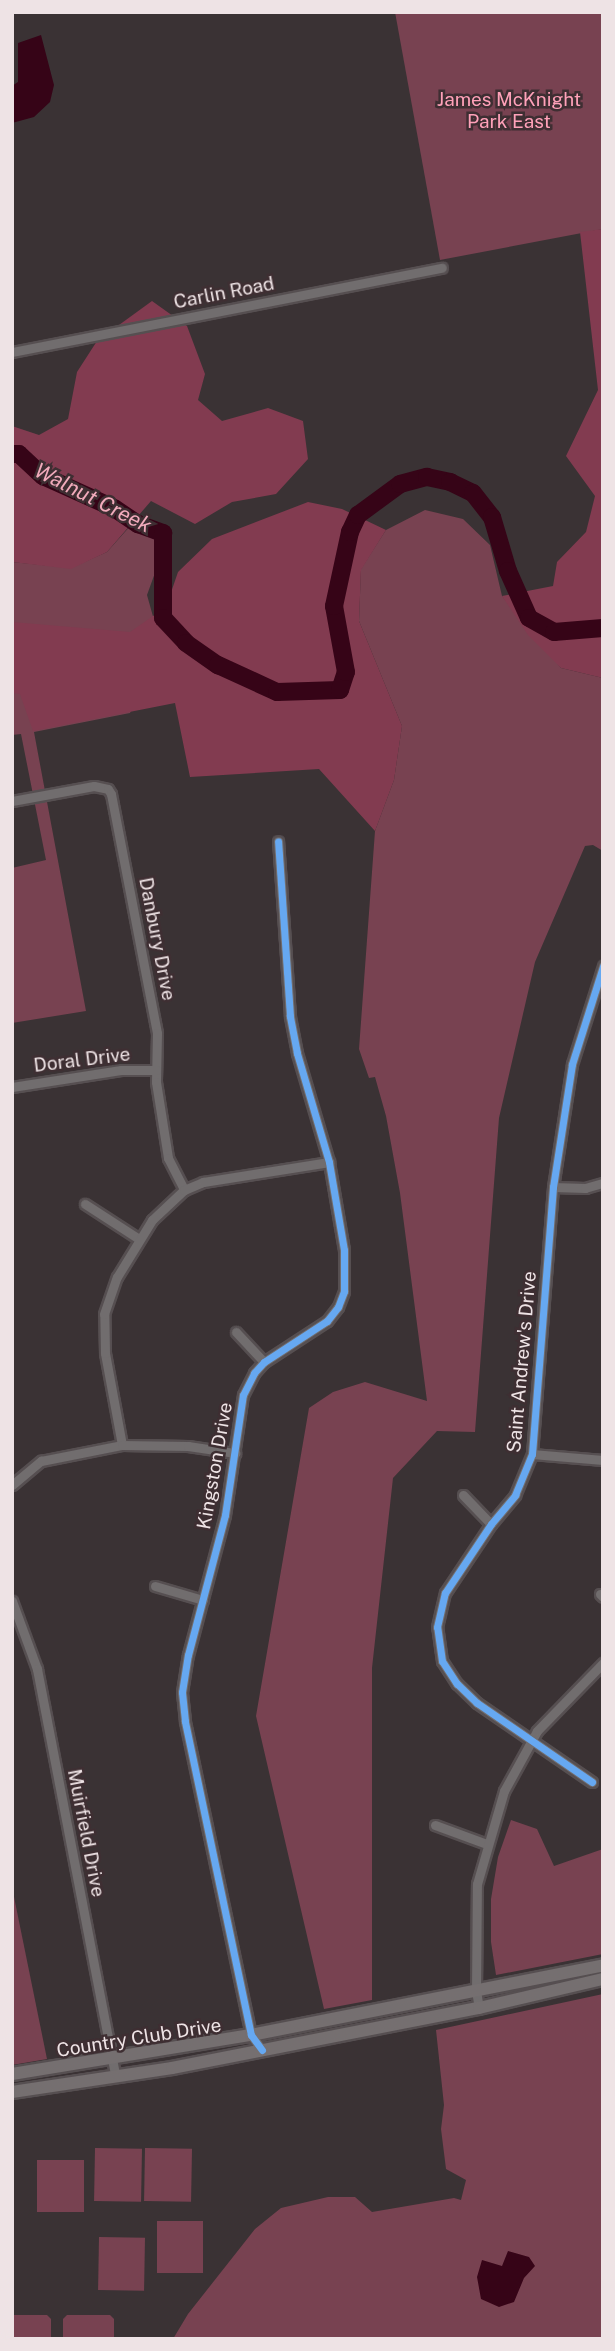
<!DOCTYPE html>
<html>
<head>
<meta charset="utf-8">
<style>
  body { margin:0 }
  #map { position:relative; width:615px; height:2351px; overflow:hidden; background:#3a3234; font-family:"Public Sans",sans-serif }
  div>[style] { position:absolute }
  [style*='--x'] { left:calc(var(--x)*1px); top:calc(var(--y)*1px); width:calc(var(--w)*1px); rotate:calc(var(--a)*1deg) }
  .green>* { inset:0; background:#784251; transform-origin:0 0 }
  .forest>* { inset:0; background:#823b50 }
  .water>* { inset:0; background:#360417 }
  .river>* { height:18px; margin:-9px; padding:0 9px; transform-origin:9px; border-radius:9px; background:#360417 }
  .roads { filter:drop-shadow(2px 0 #564f51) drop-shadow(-2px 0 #564f51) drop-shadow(0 2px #564f51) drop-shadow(0 -2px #564f51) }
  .minor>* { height:9px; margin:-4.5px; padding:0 4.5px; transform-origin:4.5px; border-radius:4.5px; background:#716d6e }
  .secondary>* { height:12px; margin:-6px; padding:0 6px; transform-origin:6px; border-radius:6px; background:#756f70 }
  .cycleway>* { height:7px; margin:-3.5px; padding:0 3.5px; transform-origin:3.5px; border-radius:3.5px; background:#66a8f1 }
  span { translate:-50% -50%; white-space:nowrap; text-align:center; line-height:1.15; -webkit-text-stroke:5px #3e2e32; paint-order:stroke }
  .park-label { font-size:19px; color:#ffa1b9 }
  .street-label { font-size:19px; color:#eee3e5 }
  .water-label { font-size:21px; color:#f2abbc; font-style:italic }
  .frame { position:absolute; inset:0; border:14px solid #eee3e5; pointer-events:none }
</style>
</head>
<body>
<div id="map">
  <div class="green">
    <div style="clip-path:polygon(395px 12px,603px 12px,603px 229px,440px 260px)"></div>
    <div style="clip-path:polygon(425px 510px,463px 519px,490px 545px,502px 596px,561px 668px,603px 678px,603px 851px,593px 845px,585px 846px,535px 962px,499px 1118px,475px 1432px,437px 1431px,393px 1478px,372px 1668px,372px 2000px,324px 2009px,256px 1716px,309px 1408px,333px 1392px,365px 1382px,427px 1401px,400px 1193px,386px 1116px,375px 1077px,369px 1078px,359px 1049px,375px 831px,394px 780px,402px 726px,359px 621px,361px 569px,386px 530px)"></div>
    <div style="clip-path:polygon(132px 524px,153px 536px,160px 559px,147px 595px,161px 645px,130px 713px,34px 732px,86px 1011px,12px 1023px,12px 868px,46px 860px,21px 734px,12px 735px,12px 562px,71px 568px,107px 552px)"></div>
    <div style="clip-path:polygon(511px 1820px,537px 1829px,554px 1866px,603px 1849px,603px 1954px,496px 1975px,491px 1942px,491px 1899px,498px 1857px)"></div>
    <div style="clip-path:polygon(12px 1887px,47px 2059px,12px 2065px)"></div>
    <div style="clip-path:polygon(603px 1994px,603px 2339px,173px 2339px,188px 2314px,255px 2229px,281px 2208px,328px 2197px,355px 2197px,372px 2212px,454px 2198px,461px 2200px,466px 2180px,446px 2169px,441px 2129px,444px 2105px,436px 2030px)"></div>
    <div style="left:95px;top:2148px;width:47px;height:53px;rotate:1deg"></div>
    <div style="left:145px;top:2148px;width:47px;height:53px;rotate:1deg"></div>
    <div style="left:37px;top:2160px;width:47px;height:52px"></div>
    <div style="left:157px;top:2221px;width:46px;height:52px"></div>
    <div style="left:99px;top:2237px;width:46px;height:53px;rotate:1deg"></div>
    <div style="clip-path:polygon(12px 2315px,47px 2315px,51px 2319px,51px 2339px,12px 2339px)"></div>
    <div style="clip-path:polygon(67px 2315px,110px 2315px,114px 2319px,114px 2339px,63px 2339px,63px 2319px)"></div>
  </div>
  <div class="forest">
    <div style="clip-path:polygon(603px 229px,603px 678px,561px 668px,528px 635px,502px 596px,553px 586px,557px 562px,586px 532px,595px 496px,566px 456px,598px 390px,580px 232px)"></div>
    <div style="clip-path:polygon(152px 301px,187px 326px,205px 374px,198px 400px,222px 421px,268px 408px,303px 421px,308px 459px,276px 494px,232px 502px,195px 524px,151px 501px,107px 552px,71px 569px,12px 562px,12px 426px,39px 435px,68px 419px,77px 372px,97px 341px)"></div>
    <div style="clip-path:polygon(308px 502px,342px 509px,386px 530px,361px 570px,359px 621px,402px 726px,394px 780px,375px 831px,319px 769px,190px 777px,175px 703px,33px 731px,20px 694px,12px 693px,12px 622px,130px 632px,166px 607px,178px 572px,212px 539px)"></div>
  </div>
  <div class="water">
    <div style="clip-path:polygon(41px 35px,54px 85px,50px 102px,34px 117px,12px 123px,12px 86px,18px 82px,18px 43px)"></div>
    <div style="clip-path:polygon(508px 2251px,529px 2257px,535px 2266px,524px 2278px,514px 2302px,499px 2307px,481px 2299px,477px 2277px,482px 2260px,502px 2266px)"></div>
  </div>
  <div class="river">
    <div style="--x:12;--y:454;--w:7;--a:0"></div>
    <div style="--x:19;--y:454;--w:33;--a:43"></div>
    <div style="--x:43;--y:476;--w:78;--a:24.3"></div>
    <div style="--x:114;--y:508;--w:29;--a:34"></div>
    <div style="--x:138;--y:524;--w:27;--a:20"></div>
    <div style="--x:163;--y:533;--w:85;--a:90"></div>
    <div style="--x:163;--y:618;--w:34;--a:47"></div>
    <div style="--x:186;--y:643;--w:39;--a:35"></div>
    <div style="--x:218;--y:665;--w:65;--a:24.6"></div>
    <div style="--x:277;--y:692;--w:63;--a:-1.8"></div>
    <div style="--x:340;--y:690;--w:19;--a:-72"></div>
    <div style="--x:346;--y:672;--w:67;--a:-100.3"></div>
    <div style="--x:334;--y:606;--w:76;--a:-77.8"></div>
    <div style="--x:350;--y:532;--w:19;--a:-65"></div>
    <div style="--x:358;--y:515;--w:52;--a:-36.4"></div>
    <div style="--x:400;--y:484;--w:28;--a:-15"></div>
    <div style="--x:427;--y:477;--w:24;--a:12"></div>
    <div style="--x:450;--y:482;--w:25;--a:26"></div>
    <div style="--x:473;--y:493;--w:31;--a:52"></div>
    <div style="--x:492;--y:517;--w:56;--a:73.5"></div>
    <div style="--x:508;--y:571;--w:51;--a:65.9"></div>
    <div style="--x:529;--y:618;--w:29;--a:29"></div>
    <div style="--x:554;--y:632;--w:49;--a:-4.7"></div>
  </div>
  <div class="roads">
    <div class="minor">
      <div style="--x:12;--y:352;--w:438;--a:-11.1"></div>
      <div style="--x:12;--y:801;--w:83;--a:-10.4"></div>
      <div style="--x:94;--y:786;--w:14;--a:12"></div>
      <div style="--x:108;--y:789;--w:6;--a:59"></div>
      <div style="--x:111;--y:794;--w:243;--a:79.1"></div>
      <div style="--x:157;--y:1033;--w:49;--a:91.2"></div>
      <div style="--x:156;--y:1082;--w:77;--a:81"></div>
      <div style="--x:168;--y:1158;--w:36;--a:63"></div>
      <div style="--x:12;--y:1087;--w:110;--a:-8.9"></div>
      <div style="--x:121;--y:1070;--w:35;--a:0"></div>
      <div style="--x:553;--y:1187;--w:32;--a:2"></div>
      <div style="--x:585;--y:1188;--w:19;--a:-16"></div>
      <div style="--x:85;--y:1204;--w:64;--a:32.9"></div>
      <div style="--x:236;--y:1332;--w:41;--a:47"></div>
      <div style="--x:122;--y:1445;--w:94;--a:-100.5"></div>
      <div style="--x:105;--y:1353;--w:39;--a:-91"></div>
      <div style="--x:104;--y:1314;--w:39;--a:-71"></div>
      <div style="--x:117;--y:1277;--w:67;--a:-58.4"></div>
      <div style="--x:152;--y:1220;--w:44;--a:-43.2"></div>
      <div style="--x:184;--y:1190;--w:21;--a:-23"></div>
      <div style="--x:203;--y:1182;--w:128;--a:-9"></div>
      <div style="--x:532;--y:1454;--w:71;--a:4.8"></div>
      <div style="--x:12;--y:1485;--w:38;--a:-40"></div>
      <div style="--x:41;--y:1461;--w:83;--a:-11.2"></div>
      <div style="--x:122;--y:1445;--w:66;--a:0.9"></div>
      <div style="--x:188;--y:1446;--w:48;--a:8.5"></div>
      <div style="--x:463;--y:1495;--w:40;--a:46"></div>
      <div style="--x:155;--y:1586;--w:50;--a:16.3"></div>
      <div style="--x:600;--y:1594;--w:4;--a:45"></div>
      <div style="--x:12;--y:1601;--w:72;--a:69.8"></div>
      <div style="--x:37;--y:1669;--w:413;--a:79.1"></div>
      <div style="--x:592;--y:1782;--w:140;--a:-145.5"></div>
      <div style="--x:477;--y:1703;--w:28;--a:-136"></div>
      <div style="--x:457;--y:1684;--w:27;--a:-123"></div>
      <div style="--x:442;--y:1661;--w:34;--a:-98"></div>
      <div style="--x:437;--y:1627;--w:35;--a:-77"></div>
      <div style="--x:445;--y:1593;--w:83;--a:-56.3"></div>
      <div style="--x:491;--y:1524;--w:38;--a:-50"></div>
      <div style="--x:515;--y:1495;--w:44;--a:-67.5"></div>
      <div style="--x:532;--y:1454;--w:268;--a:-85.5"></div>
      <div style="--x:553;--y:1187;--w:124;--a:-81.2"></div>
      <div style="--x:572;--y:1064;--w:103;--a:-72.4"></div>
      <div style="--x:435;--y:1825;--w:55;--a:20.1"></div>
      <div style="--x:479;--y:2008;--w:17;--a:-100"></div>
      <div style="--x:476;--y:1991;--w:107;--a:-89.5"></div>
      <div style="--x:477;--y:1884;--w:97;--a:-73.8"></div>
      <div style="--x:504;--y:1791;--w:68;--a:-61.2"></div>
      <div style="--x:537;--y:1731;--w:95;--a:-45.9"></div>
      <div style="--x:262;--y:2050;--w:19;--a:-126"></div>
      <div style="--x:251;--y:2035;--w:321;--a:-101.9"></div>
      <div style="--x:185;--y:1721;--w:29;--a:-96"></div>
      <div style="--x:182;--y:1692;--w:37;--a:-81"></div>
      <div style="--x:188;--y:1655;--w:145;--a:-75.2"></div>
      <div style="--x:225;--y:1515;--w:121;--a:-81.5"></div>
      <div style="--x:243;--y:1395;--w:25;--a:-63"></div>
      <div style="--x:254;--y:1373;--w:15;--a:-48"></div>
      <div style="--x:264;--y:1362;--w:75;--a:-33.1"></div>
      <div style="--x:327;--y:1321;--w:18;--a:-52"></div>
      <div style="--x:338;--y:1307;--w:17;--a:-69"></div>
      <div style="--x:344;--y:1291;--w:41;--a:-90"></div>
      <div style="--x:344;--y:1250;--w:89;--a:-99.7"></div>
      <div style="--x:329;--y:1162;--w:114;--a:-106.4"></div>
      <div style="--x:297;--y:1053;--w:38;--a:-101"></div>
      <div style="--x:290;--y:1016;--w:175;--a:-93.9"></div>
    </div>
    <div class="secondary">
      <div style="--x:12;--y:2074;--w:242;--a:-9.3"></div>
      <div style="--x:251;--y:2035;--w:359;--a:-11.2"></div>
      <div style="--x:12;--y:2092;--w:162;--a:-8.5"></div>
      <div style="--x:172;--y:2068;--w:313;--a:-11.1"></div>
      <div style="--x:479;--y:2008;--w:127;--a:-13.2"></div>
    </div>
  </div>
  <div class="cycleway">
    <div style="--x:592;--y:1782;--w:140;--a:-145.5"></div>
    <div style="--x:477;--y:1703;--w:28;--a:-136"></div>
    <div style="--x:457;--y:1684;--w:27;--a:-123"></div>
    <div style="--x:442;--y:1661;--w:34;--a:-98"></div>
    <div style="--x:437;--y:1627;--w:35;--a:-77"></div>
    <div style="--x:445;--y:1593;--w:83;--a:-56.3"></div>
    <div style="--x:491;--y:1524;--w:38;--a:-50"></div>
    <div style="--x:515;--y:1495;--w:44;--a:-67.5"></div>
    <div style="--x:532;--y:1454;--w:268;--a:-85.5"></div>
    <div style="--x:553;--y:1187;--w:124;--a:-81.2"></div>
    <div style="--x:572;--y:1064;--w:103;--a:-72.4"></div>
    <div style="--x:262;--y:2050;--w:19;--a:-126"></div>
    <div style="--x:251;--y:2035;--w:321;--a:-101.9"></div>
    <div style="--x:185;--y:1721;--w:29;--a:-96"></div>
    <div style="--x:182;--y:1692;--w:37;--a:-81"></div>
    <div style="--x:188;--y:1655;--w:145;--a:-75.2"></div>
    <div style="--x:225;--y:1515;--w:121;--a:-81.5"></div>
    <div style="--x:243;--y:1395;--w:25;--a:-63"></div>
    <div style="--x:254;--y:1373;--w:15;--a:-48"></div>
    <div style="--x:264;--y:1362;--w:75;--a:-33.1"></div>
    <div style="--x:327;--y:1321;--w:18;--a:-52"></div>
    <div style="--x:338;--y:1307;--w:17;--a:-69"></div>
    <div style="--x:344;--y:1291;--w:41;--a:-90"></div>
    <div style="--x:344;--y:1250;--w:89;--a:-99.7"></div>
    <div style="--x:329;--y:1162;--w:114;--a:-106.4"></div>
    <div style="--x:297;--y:1053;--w:38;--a:-101"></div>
    <div style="--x:290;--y:1016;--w:175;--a:-93.9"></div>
  </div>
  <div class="park-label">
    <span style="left:509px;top:111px">James McKnight<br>Park East</span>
  </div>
  <div class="street-label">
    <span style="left:224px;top:293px;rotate:-11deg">Carlin Road</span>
    <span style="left:157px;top:939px;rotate:79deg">Danbury Drive</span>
    <span style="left:82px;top:1060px;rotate:-7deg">Doral Drive</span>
    <span style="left:522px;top:1362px;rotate:-85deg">Saint Andrew's Drive</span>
    <span style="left:215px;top:1466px;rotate:-80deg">Kingston Drive</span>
    <span style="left:86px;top:1833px;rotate:79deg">Muirfield Drive</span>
    <span style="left:139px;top:2038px;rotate:-9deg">Country Club Drive</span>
  </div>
  <div class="water-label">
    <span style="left:93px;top:498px;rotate:27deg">Walnut Creek</span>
  </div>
  <div class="frame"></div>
</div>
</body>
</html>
